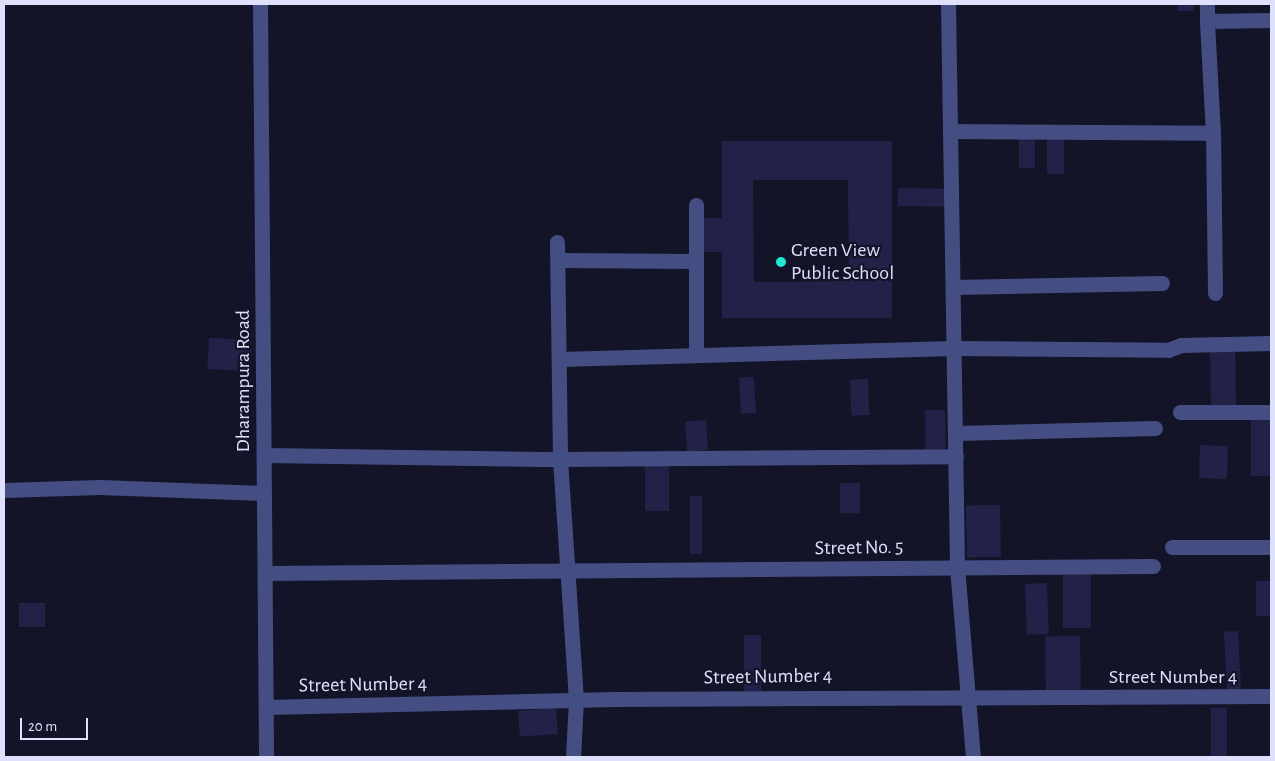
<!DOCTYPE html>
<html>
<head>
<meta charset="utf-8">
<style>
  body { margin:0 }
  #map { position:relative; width:1275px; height:761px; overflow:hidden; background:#141429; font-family:"Alegreya Sans",sans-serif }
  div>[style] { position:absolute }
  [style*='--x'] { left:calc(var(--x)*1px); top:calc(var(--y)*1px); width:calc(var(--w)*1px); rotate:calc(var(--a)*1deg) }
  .building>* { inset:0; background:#222248; transform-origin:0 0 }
  .minor>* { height:15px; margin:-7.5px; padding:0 7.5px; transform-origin:7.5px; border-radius:7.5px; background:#444e83 }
  .dots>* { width:14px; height:14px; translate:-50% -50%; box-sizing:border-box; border:2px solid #141429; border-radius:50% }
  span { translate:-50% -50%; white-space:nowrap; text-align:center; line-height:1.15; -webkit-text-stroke:4.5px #141429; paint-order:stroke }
  .poi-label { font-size:20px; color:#dfe1fc }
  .left { translate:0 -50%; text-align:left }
  .street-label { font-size:20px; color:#dfe1fc }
  .frame { position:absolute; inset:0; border:5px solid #dfe1fc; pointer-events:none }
  .scale { position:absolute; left:20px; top:718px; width:68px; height:22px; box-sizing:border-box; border:2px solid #dfe1fc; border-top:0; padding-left:6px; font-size:15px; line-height:18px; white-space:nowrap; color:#dfe1fc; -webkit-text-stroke:4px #141429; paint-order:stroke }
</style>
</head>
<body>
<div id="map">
  <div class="building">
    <div style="left:1178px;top:4px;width:16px;height:7px"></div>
    <div style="left:1019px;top:136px;width:16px;height:32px"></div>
    <div style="left:1047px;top:140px;width:17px;height:34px"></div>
    <div style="clip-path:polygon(evenodd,722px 141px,892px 141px,892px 318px,722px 318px,722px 252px,700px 252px,701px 218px,722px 218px,722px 141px,753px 180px,848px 180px,849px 281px,754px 282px,753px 180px)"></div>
    <div style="left:898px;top:188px;width:50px;height:18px;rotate:1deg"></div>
    <div style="left:209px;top:338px;width:43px;height:31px;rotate:3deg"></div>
    <div style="left:1235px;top:350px;width:55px;height:25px;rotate:89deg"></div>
    <div style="left:754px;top:377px;width:36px;height:15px;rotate:87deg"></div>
    <div style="left:868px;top:379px;width:36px;height:18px;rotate:88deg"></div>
    <div style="left:945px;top:410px;width:39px;height:20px;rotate:89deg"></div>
    <div style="left:1251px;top:417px;width:20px;height:59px"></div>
    <div style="left:706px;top:420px;width:30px;height:21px;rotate:86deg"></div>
    <div style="left:1200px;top:445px;width:28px;height:33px;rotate:2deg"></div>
    <div style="left:645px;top:461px;width:24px;height:50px"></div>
    <div style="left:840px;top:483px;width:20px;height:30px"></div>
    <div style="left:690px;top:496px;width:12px;height:58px"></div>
    <div style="left:1000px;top:505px;width:52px;height:34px;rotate:89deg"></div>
    <div style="left:1063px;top:573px;width:28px;height:55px"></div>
    <div style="left:1256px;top:581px;width:15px;height:35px"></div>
    <div style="left:1047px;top:583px;width:51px;height:22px;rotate:88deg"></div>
    <div style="left:19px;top:603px;width:26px;height:24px"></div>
    <div style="left:1238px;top:631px;width:63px;height:14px;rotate:87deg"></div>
    <div style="left:744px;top:635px;width:17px;height:56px"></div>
    <div style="left:1080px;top:636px;width:55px;height:35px;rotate:89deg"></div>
    <div style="left:556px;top:708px;width:26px;height:38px;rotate:86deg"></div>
    <div style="left:1211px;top:708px;width:16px;height:49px"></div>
  </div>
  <div class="minor">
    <div style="--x:260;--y:4;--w:753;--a:89.54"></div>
    <div style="--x:948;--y:4;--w:563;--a:89.08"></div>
    <div style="--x:957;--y:567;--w:191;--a:85.2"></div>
    <div style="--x:1207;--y:4;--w:17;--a:90"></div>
    <div style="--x:950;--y:131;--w:263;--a:0.4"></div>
    <div style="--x:696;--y:205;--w:150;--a:90"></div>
    <div style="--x:557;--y:242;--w:217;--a:89.2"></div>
    <div style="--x:560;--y:459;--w:242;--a:86.2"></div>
    <div style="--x:576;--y:700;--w:57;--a:93"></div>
    <div style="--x:558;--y:260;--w:138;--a:0.4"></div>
    <div style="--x:953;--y:287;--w:209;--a:-1.1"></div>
    <div style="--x:1215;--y:293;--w:160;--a:-90.7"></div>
    <div style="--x:1213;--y:133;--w:112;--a:-93.1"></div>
    <div style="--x:1207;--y:21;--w:64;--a:-0.9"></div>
    <div style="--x:560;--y:359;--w:394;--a:-1.6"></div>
    <div style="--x:954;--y:348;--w:214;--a:0.5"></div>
    <div style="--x:1168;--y:350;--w:14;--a:-21"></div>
    <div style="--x:1181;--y:345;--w:90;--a:-1.3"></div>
    <div style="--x:1180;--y:412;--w:91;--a:0"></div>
    <div style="--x:955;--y:433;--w:200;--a:-1.4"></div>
    <div style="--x:264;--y:455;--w:296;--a:0.8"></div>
    <div style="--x:560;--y:459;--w:396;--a:-0.4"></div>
    <div style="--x:4;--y:490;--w:96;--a:-1.8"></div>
    <div style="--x:100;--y:487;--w:164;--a:2.1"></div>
    <div style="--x:1172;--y:547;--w:99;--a:0"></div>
    <div style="--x:265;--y:573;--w:888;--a:-0.45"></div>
    <div style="--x:266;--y:707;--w:349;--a:-1.3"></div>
    <div style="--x:615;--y:699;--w:656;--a:-0.26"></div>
  </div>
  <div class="dots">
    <div style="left:781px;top:262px;background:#1fe8d3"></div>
  </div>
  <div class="poi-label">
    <span class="left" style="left:791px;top:262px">Green View<br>Public School</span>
  </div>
  <div class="street-label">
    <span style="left:243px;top:381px;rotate:-90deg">Dharampura Road</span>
    <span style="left:859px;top:548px;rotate:-1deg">Street No. 5</span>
    <span style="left:768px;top:677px;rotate:-1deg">Street Number 4</span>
    <span style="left:1173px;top:677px">Street Number 4</span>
    <span style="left:363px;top:685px;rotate:-1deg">Street Number 4</span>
  </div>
  <div class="frame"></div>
  <div class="scale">20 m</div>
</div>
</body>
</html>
